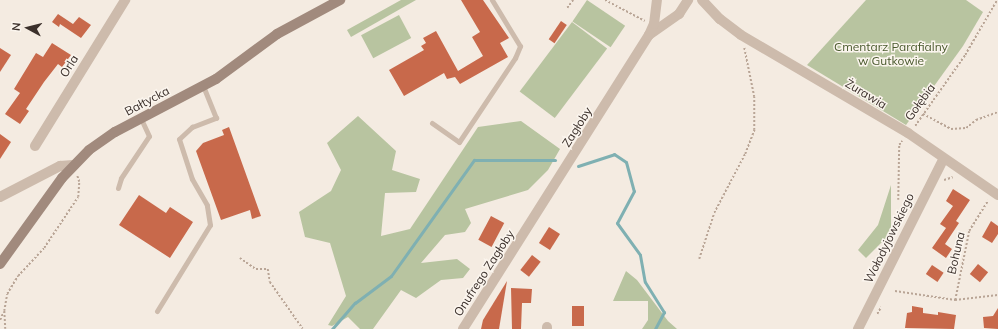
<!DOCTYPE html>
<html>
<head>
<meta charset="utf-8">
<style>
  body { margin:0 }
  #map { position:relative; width:998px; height:329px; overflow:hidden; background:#f4ebe1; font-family:Mulish,sans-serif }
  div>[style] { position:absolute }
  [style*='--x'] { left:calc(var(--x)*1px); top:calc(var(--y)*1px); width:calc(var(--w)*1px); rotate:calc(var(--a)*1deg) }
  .green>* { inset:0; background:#b8c4a0; transform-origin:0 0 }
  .stream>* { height:3px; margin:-1.5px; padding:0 1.5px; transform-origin:1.5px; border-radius:1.5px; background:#7fb0b2 }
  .building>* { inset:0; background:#c8694b; transform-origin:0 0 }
  .path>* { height:1.5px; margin-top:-0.75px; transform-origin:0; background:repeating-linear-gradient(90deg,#b9a596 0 2px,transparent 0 4px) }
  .service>* { height:5px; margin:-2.5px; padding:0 2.5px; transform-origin:2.5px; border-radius:2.5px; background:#cdbbac }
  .minor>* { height:10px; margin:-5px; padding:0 5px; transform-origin:5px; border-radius:5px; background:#cdbbac }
  .tertiary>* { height:10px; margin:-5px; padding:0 5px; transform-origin:5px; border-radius:5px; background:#cdbbac }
  .secondary>* { height:10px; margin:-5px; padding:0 5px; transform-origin:5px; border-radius:5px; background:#a18a7d }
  span { translate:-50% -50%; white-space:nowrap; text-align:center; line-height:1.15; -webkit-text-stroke:3px #fbf5ee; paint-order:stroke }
  .park-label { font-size:12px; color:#4a5a2e }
  .street-label { font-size:12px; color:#3b302b }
  .north { position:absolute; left:8px; top:8px; width:40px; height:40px; -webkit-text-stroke:3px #fbf5ee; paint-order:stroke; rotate:277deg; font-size:11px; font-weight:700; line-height:16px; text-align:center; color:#3b302b }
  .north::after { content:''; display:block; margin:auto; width:14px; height:18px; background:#3b302b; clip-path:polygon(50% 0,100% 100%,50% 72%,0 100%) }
</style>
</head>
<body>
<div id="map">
  <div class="green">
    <div style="clip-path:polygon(401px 0,416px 0,351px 37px,347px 30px)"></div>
    <div style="left:587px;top:0;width:46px;height:26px;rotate:34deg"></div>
    <div style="clip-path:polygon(866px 0,966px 0,983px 12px,963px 46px,906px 125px,807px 65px)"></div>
    <div style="left:399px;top:15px;width:26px;height:43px;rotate:62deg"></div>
    <div style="left:572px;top:22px;width:44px;height:87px;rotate:37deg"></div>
    <div style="clip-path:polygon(358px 116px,396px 151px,392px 170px,420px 179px,416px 192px,385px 193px,381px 236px,410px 229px,478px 127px,521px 121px,560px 149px,548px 170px,528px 190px,465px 209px,471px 223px,465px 232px,445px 235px,421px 263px,457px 259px,470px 269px,463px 278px,441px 280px,416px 298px,401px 290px,373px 329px,360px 329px,348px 317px,332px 326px,328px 325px,346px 296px,330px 243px,305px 237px,299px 212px,331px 191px,341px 170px,327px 143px)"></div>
    <div style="clip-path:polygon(891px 185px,891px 233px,866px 258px,858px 250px,878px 225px)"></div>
    <div style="clip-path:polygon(626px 271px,637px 280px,668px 321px,677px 329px,642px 329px,648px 320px,648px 301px,613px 301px)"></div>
  </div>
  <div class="stream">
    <div style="--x:578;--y:166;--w:38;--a:-18"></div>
    <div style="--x:614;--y:154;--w:14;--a:34"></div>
    <div style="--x:626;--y:162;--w:30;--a:75"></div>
    <div style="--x:634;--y:191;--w:36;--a:118"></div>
    <div style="--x:617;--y:223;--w:39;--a:54"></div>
    <div style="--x:640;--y:255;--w:27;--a:80"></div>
    <div style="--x:645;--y:282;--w:36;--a:58"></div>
    <div style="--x:664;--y:312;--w:19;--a:118"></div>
    <div style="--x:332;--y:329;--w:35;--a:-49"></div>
    <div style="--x:355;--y:303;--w:45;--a:-36.9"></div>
    <div style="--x:391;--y:276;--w:143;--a:-54.4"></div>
    <div style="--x:474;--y:160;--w:81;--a:0"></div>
  </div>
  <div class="building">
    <div style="clip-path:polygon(461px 0,483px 0,509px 38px,500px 43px,508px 57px,460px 84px,455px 77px,447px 79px,444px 73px,404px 96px,389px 70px,424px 50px,421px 46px,426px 43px,423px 38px,436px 31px,458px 71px,483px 56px,472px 37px,480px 32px)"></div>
    <div style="clip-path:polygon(58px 14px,73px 24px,79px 17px,91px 25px,81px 38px,60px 24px,59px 27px,52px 22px)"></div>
    <div style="left:561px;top:21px;width:7px;height:22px;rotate:34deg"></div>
    <div style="clip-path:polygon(52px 43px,71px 55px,62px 67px,58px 64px,44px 82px,26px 109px,29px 111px,20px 124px,5px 114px,20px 93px,14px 89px,36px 53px,43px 57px)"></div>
    <div style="clip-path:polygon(0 48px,11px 55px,0 72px)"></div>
    <div style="clip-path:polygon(229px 127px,261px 216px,252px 219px,250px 210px,221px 220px,196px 151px,203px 143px,224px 135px,222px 130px)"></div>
    <div style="clip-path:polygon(0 134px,11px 142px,0 159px)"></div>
    <div style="clip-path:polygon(953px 189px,970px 200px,956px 221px,959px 223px,945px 244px,952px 249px,946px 258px,932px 248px,946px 228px,940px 224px,953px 206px,946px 201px)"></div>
    <div style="clip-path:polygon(139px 195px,166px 213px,170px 207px,193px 222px,170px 258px,119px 225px)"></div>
    <div style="left:491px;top:216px;width:15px;height:27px;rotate:28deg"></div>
    <div style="clip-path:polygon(991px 221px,998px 226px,998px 234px,992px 243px,982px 237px)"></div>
    <div style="left:549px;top:227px;width:13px;height:19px;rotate:32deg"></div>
    <div style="left:532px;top:255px;width:11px;height:19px;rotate:38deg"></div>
    <div style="left:978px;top:264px;width:13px;height:13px;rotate:39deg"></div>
    <div style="left:932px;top:265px;width:14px;height:11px;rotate:34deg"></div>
    <div style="clip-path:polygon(507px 281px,499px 329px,481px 329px,483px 320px)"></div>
    <div style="clip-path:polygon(511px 288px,532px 289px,531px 303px,522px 303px,521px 329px,512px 329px)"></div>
    <div style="left:572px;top:306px;width:12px;height:20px"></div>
    <div style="clip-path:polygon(912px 306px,923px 308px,923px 313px,938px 315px,938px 312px,956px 315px,954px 329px,905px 328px,907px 313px,912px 312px)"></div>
    <div style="clip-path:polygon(998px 308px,998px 329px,984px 328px,983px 317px,993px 316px)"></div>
  </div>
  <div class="path">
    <div style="--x:605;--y:0;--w:45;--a:27.7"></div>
    <div style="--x:567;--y:8;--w:10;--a:-53"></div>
    <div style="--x:923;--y:114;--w:32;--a:28"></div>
    <div style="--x:951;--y:129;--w:15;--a:-4"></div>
    <div style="--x:966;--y:128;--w:13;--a:-39"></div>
    <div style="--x:976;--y:120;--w:23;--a:-20"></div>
    <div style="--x:915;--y:126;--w:87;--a:-54.8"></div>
    <div style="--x:965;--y:55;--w:64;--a:-59.8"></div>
    <div style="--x:944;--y:180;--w:9;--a:-18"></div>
    <div style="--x:898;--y:200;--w:55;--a:-89"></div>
    <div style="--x:899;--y:145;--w:5;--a:-53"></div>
    <div style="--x:240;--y:258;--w:19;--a:35"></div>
    <div style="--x:256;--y:269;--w:12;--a:0"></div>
    <div style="--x:268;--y:269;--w:13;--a:81"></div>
    <div style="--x:270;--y:282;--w:57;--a:54.9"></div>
    <div style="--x:699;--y:259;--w:48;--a:-71.9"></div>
    <div style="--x:714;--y:213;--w:67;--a:-62.3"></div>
    <div style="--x:745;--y:154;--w:26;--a:-69"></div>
    <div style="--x:754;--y:130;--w:33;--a:-90"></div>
    <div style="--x:754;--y:97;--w:50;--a:-101.5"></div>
    <div style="--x:895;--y:291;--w:61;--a:8.5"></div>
    <div style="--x:955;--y:300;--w:43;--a:-6.6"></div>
    <div style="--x:955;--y:300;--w:70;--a:-78.5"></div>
    <div style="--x:969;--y:231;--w:36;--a:-58"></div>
    <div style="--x:877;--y:314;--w:8;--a:-60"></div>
    <div style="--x:0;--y:320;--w:8;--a:-67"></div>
    <div style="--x:5;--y:329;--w:18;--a:-93"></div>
    <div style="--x:4;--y:311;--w:17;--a:-80"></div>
    <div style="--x:7;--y:294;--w:21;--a:-59"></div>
    <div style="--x:18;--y:276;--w:38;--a:-47"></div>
    <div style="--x:44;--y:248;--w:61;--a:-56.3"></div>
    <div style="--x:78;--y:197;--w:15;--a:-86"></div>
    <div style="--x:79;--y:182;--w:6;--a:-108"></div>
  </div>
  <div class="service">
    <div style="--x:432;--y:123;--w:33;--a:35"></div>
    <div style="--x:459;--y:142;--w:101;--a:-56.3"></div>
    <div style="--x:515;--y:58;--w:13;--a:-67"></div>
    <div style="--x:520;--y:46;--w:54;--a:-121.3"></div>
    <div style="--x:118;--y:188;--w:10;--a:-73"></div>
    <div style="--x:121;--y:178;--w:50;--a:-56.3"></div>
    <div style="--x:149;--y:136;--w:19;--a:-115"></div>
    <div style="--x:157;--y:311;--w:101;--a:-58.4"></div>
    <div style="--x:210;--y:225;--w:20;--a:-99"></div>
    <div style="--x:207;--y:205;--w:30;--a:-120"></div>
    <div style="--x:192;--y:179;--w:42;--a:-108"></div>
    <div style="--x:179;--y:139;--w:18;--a:-43"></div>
    <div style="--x:192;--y:127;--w:26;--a:-21"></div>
    <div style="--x:216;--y:118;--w:35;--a:-112"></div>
  </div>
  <div class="minor">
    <div style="--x:649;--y:35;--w:37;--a:-35"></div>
    <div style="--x:679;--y:14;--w:17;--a:-57"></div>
    <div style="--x:35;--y:146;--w:172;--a:-58.3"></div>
    <div style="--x:0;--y:197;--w:68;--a:-27.3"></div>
    <div style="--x:60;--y:166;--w:13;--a:-4"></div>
    <div style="--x:463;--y:329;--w:348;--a:-57.7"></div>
    <div style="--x:649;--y:35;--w:12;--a:-66"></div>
    <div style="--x:654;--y:24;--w:24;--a:-83"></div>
    <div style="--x:547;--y:329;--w:2;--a:-90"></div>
    <div style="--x:858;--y:329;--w:191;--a:-63.3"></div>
  </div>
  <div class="tertiary">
    <div style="--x:702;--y:0;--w:26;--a:47"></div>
    <div style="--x:720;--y:19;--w:26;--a:37"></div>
    <div style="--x:741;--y:35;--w:194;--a:30.4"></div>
    <div style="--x:908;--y:133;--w:109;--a:34.6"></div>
  </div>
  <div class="secondary">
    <div style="--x:0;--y:264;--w:106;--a:-54.2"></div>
    <div style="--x:62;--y:178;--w:39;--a:-46"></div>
    <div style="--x:89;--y:150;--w:32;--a:-35"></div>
    <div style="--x:115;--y:132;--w:114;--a:-27.7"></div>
    <div style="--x:216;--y:79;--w:76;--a:-36.4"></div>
    <div style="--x:277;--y:34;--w:72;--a:-28.4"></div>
  </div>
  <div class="park-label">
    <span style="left:891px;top:54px">Cmentarz Parafialny<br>w Gutkowie</span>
  </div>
  <div class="street-label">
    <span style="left:69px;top:66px;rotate:-58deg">Orla</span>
    <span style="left:866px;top:94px;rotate:31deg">Żurawia</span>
    <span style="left:147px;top:101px;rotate:-28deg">Bałtycka</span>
    <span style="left:920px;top:102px;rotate:-54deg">Gołębia</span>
    <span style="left:577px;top:127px;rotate:-58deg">Zagłoby</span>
    <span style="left:889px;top:238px;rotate:-64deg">Wołodyjowskiego</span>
    <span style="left:956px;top:253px;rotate:-77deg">Bohuna</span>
    <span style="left:484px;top:273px;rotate:-57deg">Onufrego Zagłoby</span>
  </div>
  <div class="north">N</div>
</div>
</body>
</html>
